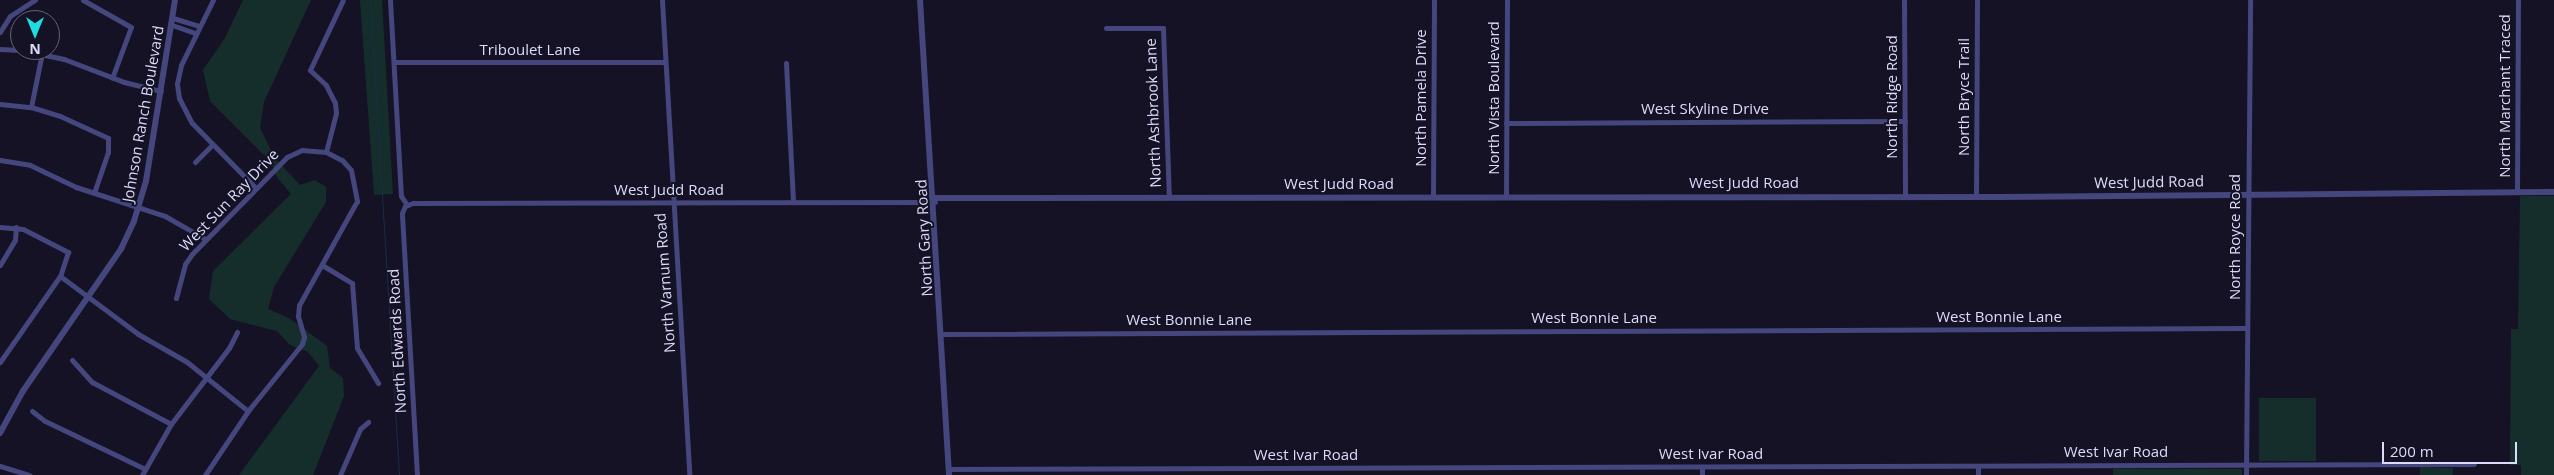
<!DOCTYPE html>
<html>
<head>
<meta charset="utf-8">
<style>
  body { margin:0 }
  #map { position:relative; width:2554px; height:475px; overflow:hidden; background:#141224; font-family:"Open Sans",sans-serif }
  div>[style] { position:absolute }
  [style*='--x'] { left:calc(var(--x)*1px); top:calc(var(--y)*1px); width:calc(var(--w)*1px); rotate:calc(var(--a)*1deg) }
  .green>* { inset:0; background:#162e2b; transform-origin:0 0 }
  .stream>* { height:1px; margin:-0.5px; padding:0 0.5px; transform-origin:0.5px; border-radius:0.5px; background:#182e48 }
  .minor>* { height:5px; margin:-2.5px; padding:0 2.5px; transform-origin:2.5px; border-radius:2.5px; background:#44467d }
  .tertiary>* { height:6px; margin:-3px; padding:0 3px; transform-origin:3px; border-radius:3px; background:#44467d }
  span { translate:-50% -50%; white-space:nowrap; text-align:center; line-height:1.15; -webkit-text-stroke:4px #141224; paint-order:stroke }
  .street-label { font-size:15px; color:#dcdbfa }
  .north { position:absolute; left:10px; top:10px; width:50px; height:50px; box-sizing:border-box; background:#141224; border:1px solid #64627a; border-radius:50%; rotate:180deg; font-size:14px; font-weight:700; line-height:20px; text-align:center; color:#dcdbfa }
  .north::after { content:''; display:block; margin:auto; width:18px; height:22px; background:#21dce0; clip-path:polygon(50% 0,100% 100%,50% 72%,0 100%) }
  .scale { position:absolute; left:2382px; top:442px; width:135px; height:22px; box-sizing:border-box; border:2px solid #dcdbfa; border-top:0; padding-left:6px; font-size:15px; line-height:18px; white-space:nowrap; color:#dcdbfa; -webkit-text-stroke:4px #141224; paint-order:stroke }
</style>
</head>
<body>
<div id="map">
  <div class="green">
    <div style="clip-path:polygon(243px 0,311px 0,264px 102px,260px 128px,275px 158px,300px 185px,315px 180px,326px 187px,326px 202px,274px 287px,268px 309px,289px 318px,327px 346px,330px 368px,343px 378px,344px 396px,313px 475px,239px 475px,319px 366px,308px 352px,290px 345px,277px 331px,230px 319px,209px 299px,213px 271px,291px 194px,276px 176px,271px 162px,210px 101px,203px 70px,225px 38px)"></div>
    <div style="clip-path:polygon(360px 0,382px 0,393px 194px,374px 195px)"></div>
    <div style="clip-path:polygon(2520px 196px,2554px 196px,2554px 475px,2521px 475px,2521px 465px,2510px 465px,2511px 329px,2518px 329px)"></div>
    <div style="left:2259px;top:398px;width:57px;height:63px"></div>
    <div style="left:2420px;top:467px;width:33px;height:8px;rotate:2deg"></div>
    <div style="left:2113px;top:469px;width:129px;height:6px"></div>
  </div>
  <div class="stream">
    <div style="--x:370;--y:0;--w:475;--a:86.5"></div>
  </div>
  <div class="minor">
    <div style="--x:83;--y:0;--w:55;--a:29.4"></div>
    <div style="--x:131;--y:27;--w:54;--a:110.4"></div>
    <div style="--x:213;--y:0;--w:72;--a:116.2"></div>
    <div style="--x:181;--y:65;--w:19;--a:102"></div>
    <div style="--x:177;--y:84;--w:14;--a:82"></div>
    <div style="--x:179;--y:98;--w:28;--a:63"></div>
    <div style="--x:192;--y:123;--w:90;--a:45.5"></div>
    <div style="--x:390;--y:0;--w:196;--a:86.8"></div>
    <div style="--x:401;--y:196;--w:11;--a:56"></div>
    <div style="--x:662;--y:0;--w:476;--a:86.7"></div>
    <div style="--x:1904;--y:0;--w:195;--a:89.7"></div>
    <div style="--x:173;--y:18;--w:27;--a:17"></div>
    <div style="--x:172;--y:25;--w:24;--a:19"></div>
    <div style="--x:1106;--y:28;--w:57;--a:0"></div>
    <div style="--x:1163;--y:28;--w:169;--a:88"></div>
    <div style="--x:0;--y:32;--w:19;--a:-58"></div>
    <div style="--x:10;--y:16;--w:30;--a:-33"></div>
    <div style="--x:0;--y:49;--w:20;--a:3"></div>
    <div style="--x:21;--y:50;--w:44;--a:11.8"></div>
    <div style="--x:64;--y:59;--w:64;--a:21"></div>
    <div style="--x:124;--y:82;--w:38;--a:14"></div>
    <div style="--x:394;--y:62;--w:271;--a:0"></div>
    <div style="--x:786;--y:63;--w:139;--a:87.1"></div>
    <div style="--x:0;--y:104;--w:31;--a:6"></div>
    <div style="--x:31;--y:107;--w:30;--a:17"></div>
    <div style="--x:60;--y:116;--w:53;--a:24.6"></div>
    <div style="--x:108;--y:138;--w:14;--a:90"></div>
    <div style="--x:108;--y:152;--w:43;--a:108.9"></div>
    <div style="--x:31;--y:107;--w:55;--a:-78.5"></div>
    <div style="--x:1506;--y:123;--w:399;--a:-0.3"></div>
    <div style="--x:326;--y:152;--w:40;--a:-75.6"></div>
    <div style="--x:336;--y:113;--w:10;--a:-96"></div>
    <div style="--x:335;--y:103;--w:20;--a:-117"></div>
    <div style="--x:326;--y:85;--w:22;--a:-137"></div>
    <div style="--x:310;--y:70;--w:77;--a:-64.8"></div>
    <div style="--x:0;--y:160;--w:30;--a:9"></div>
    <div style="--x:30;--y:165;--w:51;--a:25.6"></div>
    <div style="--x:76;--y:187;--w:94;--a:18"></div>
    <div style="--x:165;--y:216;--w:46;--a:29.9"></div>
    <div style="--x:195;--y:162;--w:24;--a:-45"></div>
    <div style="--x:2517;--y:192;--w:192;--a:-89.7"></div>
    <div style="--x:1976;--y:195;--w:195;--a:-89.7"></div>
    <div style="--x:1433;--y:196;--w:196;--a:-89.7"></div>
    <div style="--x:1506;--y:196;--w:196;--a:-89.7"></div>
    <div style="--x:0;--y:227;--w:23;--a:5"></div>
    <div style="--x:23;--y:229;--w:51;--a:27.1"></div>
    <div style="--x:68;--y:252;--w:25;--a:108"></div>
    <div style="--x:60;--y:276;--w:105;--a:124.9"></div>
    <div style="--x:0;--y:265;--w:29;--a:-59"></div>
    <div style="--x:15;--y:240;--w:13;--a:-86"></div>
    <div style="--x:322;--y:265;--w:35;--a:31"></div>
    <div style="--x:352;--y:283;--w:65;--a:85.6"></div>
    <div style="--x:357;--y:348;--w:41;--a:59"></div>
    <div style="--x:60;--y:276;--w:97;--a:36.6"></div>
    <div style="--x:138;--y:334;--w:56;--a:29.7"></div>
    <div style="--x:187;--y:362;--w:78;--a:38.8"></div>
    <div style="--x:176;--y:298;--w:35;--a:-75"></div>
    <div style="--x:185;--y:264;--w:12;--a:-55"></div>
    <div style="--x:192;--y:254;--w:136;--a:-45.6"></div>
    <div style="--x:287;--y:157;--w:17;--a:-25"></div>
    <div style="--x:302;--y:150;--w:24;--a:5"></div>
    <div style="--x:326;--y:152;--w:18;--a:27"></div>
    <div style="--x:342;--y:160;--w:13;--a:48"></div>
    <div style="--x:351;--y:170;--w:32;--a:79"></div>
    <div style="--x:357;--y:201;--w:119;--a:119.1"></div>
    <div style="--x:299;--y:305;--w:11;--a:95"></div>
    <div style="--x:298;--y:316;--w:22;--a:74"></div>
    <div style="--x:304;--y:337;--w:7;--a:106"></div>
    <div style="--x:302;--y:344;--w:86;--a:128.9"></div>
    <div style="--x:248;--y:411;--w:77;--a:123.9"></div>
    <div style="--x:942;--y:334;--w:1305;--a:-0.26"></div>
    <div style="--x:72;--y:360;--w:30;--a:48"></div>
    <div style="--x:92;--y:382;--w:89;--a:28"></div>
    <div style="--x:32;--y:411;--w:16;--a:38"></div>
    <div style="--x:45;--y:421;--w:111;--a:25.6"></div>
    <div style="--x:0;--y:466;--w:31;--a:17"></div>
    <div style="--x:1978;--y:466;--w:9;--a:90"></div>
    <div style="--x:1702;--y:467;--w:8;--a:90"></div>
    <div style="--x:948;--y:469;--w:1526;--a:-0.19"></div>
    <div style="--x:142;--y:475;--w:59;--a:-60.4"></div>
    <div style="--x:171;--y:424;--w:96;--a:-52.7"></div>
    <div style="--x:229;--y:348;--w:18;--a:-63"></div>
    <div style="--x:340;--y:475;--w:50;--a:-66.5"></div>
    <div style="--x:360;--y:429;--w:11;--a:-41"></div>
    <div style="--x:417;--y:475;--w:262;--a:-93.3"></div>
    <div style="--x:402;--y:213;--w:8;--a:-67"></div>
    <div style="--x:405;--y:206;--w:9;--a:-21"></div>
    <div style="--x:413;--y:203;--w:522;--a:-0.11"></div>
    <div style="--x:2246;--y:475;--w:475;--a:-89.5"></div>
  </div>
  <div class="tertiary">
    <div style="--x:920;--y:0;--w:476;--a:86.5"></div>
    <div style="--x:934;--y:198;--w:1066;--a:-0.05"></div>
    <div style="--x:2000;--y:197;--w:554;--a:-0.52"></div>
    <div style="--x:0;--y:433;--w:48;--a:-61.3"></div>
    <div style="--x:23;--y:391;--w:173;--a:-55.4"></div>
    <div style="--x:121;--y:249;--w:31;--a:-65"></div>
    <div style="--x:134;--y:221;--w:42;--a:-73.3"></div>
    <div style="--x:146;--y:181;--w:183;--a:-80.9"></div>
  </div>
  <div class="street-label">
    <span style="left:530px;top:50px">Triboulet Lane</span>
    <span style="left:2505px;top:96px;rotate:-90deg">North Marchant Traced</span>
    <span style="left:1892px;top:97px;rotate:-90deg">North Ridge Road</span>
    <span style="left:1964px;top:97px;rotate:-90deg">North Bryce Trail</span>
    <span style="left:1421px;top:98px;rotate:-90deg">North Pamela Drive</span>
    <span style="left:1494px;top:98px;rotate:-90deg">North Vista Boulevard</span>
    <span style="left:1705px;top:109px">West Skyline Drive</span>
    <span style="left:1153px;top:113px;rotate:-92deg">North Ashbrook Lane</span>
    <span style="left:143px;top:114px;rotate:-80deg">Johnson Ranch Boulevard</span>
    <span style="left:2149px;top:182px;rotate:-1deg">West Judd Road</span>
    <span style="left:1744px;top:183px">West Judd Road</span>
    <span style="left:1339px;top:184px">West Judd Road</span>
    <span style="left:669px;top:190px">West Judd Road</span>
    <span style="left:229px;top:200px;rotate:-46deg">West Sun Ray Drive</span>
    <span style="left:2235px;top:237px;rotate:-90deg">North Royce Road</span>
    <span style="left:924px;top:238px;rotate:-93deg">North Gary Road</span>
    <span style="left:665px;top:283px;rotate:-94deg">North Varnum Road</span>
    <span style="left:1999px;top:317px">West Bonnie Lane</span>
    <span style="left:1594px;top:318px">West Bonnie Lane</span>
    <span style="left:1189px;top:320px">West Bonnie Lane</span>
    <span style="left:397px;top:341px;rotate:-93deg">North Edwards Road</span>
    <span style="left:2116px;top:452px">West Ivar Road</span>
    <span style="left:1711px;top:454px">West Ivar Road</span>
    <span style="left:1306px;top:455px">West Ivar Road</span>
  </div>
  <div class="north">N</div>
  <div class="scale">200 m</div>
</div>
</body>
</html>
